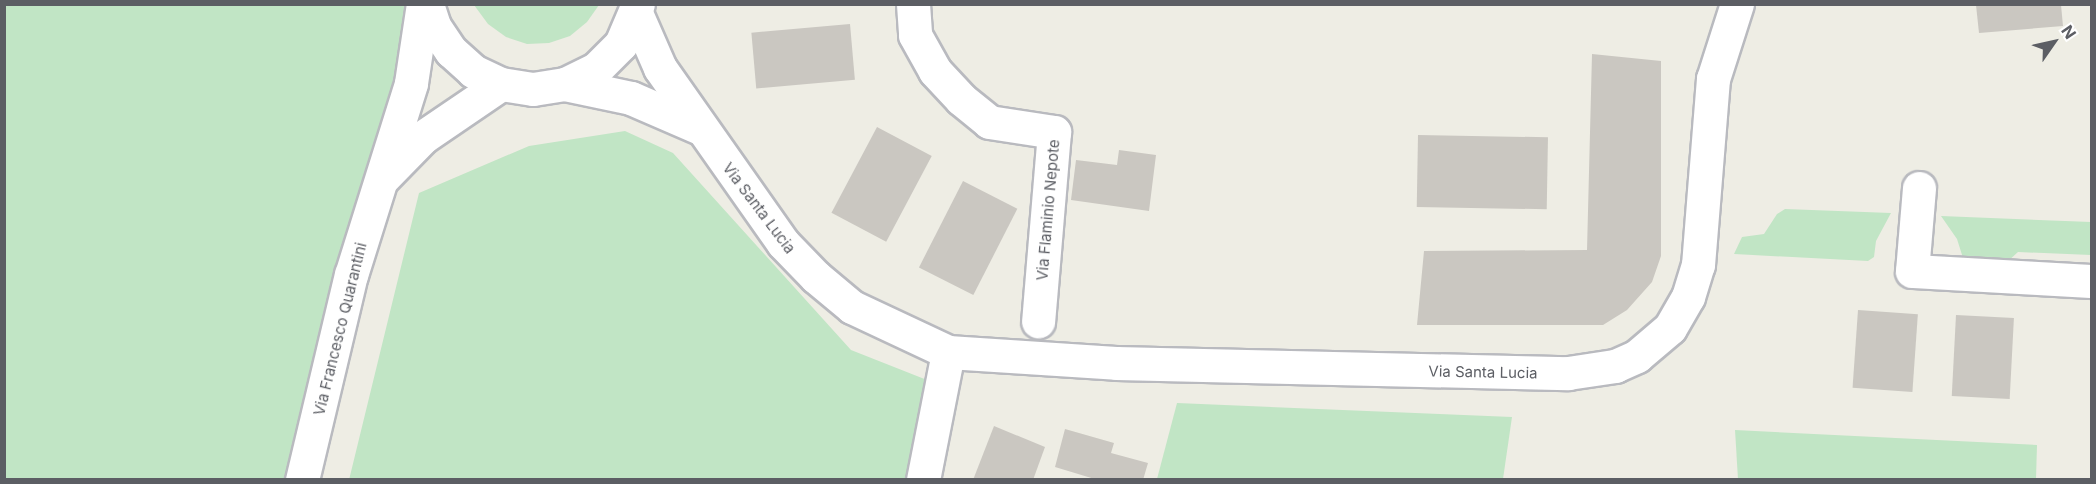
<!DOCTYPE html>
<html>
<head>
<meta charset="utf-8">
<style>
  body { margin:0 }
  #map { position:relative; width:2096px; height:484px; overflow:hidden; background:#eeede4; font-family:Inter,sans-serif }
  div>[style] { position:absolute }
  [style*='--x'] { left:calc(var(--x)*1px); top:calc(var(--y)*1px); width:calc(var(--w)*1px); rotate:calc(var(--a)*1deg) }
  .green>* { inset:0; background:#c1e5c5 }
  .building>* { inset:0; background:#cac7c1; transform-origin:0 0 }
  .roads { filter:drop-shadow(2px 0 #b9babf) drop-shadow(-2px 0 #b9babf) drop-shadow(0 2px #b9babf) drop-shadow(0 -2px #b9babf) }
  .minor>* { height:33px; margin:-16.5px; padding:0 16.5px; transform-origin:16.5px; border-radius:16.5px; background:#fff }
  span { translate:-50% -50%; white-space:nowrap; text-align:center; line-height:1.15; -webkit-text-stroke:5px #fff; paint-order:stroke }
  .street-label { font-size:15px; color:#5c5e64 }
  .frame { position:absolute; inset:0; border:6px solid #5c5e64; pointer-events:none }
  .north { position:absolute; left:2024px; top:12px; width:60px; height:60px; -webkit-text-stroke:4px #fff; paint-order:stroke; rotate:56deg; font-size:16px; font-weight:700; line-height:24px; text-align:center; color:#5c5e64 }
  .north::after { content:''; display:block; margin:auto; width:21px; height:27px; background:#5c5e64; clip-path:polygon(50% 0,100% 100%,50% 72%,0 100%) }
</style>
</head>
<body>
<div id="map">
  <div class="green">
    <div style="clip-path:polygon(4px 5px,410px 5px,386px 191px,288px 479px,5px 479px)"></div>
    <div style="clip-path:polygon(474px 5px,474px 4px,599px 5px,587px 22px,570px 36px,549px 43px,527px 44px,506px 37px,488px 24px)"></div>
    <div style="clip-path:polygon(625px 131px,673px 153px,851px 350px,927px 380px,905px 479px,349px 480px,419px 193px,529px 146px)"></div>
    <div style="clip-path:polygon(1785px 209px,1891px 213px,1876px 241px,1874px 257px,1868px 261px,1734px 254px,1742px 237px,1764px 234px,1777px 214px)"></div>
    <div style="clip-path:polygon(1941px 216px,2091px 222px,2091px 255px,2018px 252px,2007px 262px,1963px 258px,1957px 239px)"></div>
    <div style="clip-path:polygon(1177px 403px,1512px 417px,1503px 479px,1157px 479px)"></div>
    <div style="clip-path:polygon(1735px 430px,2037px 445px,2036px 479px,1738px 479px)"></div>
  </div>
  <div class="building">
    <div style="clip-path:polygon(1976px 5px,2061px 5px,2063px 26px,1979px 33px)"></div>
    <div style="left:850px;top:24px;width:56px;height:99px;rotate:85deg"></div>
    <div style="clip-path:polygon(1592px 54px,1661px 61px,1661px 256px,1652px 282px,1627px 310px,1603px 325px,1417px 325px,1424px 251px,1587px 250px)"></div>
    <div style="left:877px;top:127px;width:62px;height:97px;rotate:28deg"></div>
    <div style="left:1418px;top:135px;width:130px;height:72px;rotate:1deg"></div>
    <div style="clip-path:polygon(1119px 150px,1156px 155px,1149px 211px,1071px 200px,1076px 160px,1117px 165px)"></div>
    <div style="left:963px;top:181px;width:61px;height:97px;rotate:27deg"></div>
    <div style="left:1858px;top:310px;width:60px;height:78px;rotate:4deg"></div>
    <div style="left:1956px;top:315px;width:58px;height:81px;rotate:3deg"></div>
    <div style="clip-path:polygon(994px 426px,1045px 447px,1033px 480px,973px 480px)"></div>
    <div style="clip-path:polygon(1065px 429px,1114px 443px,1111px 453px,1148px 463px,1143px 480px,1098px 480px,1055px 467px)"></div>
  </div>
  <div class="roads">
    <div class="minor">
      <div style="--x:427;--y:4;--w:23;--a:72"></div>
      <div style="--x:434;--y:26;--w:30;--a:56"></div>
      <div style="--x:451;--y:51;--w:30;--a:42"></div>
      <div style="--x:473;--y:71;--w:31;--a:25"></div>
      <div style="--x:501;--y:84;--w:32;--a:9"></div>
      <div style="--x:533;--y:89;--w:32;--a:-9"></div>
      <div style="--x:565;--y:84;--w:34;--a:-26"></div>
      <div style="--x:596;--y:69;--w:35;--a:-45"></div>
      <div style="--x:621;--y:44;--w:43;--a:-67"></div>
      <div style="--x:913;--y:4;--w:31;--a:86"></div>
      <div style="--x:915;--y:35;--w:41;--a:60.9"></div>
      <div style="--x:935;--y:71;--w:38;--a:47"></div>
      <div style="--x:961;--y:99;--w:36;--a:39"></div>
      <div style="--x:989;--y:122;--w:66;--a:8.7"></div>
      <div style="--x:1054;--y:132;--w:190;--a:94.8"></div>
      <div style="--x:636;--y:13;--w:60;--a:66.4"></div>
      <div style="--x:660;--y:68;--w:214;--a:54.9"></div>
      <div style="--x:783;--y:243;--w:47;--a:45.9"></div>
      <div style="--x:816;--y:277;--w:47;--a:39.8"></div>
      <div style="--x:852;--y:307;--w:106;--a:25.1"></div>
      <div style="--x:948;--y:352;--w:168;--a:3.7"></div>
      <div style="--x:1116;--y:363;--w:452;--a:1.3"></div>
      <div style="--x:1568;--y:373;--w:48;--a:-8.5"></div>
      <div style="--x:1615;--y:366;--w:24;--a:-24"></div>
      <div style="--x:1637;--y:356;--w:43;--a:-40.3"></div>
      <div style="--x:1670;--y:328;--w:36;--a:-60"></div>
      <div style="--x:1688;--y:297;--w:34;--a:-73"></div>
      <div style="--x:1698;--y:265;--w:187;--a:-85.4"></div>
      <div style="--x:1713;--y:79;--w:79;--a:-72.3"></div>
      <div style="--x:565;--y:84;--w:67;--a:12"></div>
      <div style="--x:631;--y:98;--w:75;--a:23.5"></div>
      <div style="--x:384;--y:177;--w:56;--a:-45.7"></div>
      <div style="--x:423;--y:137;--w:94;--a:-34.2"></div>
      <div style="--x:1919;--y:188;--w:83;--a:94.8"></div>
      <div style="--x:1912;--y:271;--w:180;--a:3.2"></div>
      <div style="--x:302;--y:480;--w:211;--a:-76.6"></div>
      <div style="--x:351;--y:275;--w:201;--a:-72.6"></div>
      <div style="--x:411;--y:83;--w:80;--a:-81.4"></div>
      <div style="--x:923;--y:480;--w:130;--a:-78.9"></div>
    </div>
  </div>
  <div class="street-label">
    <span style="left:759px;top:208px;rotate:53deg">Via Santa Lucia</span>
    <span style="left:1048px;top:210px;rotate:-85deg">Via Flaminio Nepote</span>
    <span style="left:340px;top:329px;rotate:-76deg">Via Francesco Quarantini</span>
    <span style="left:1483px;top:372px;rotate:1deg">Via Santa Lucia</span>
  </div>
  <div class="frame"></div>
  <div class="north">N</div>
</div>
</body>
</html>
